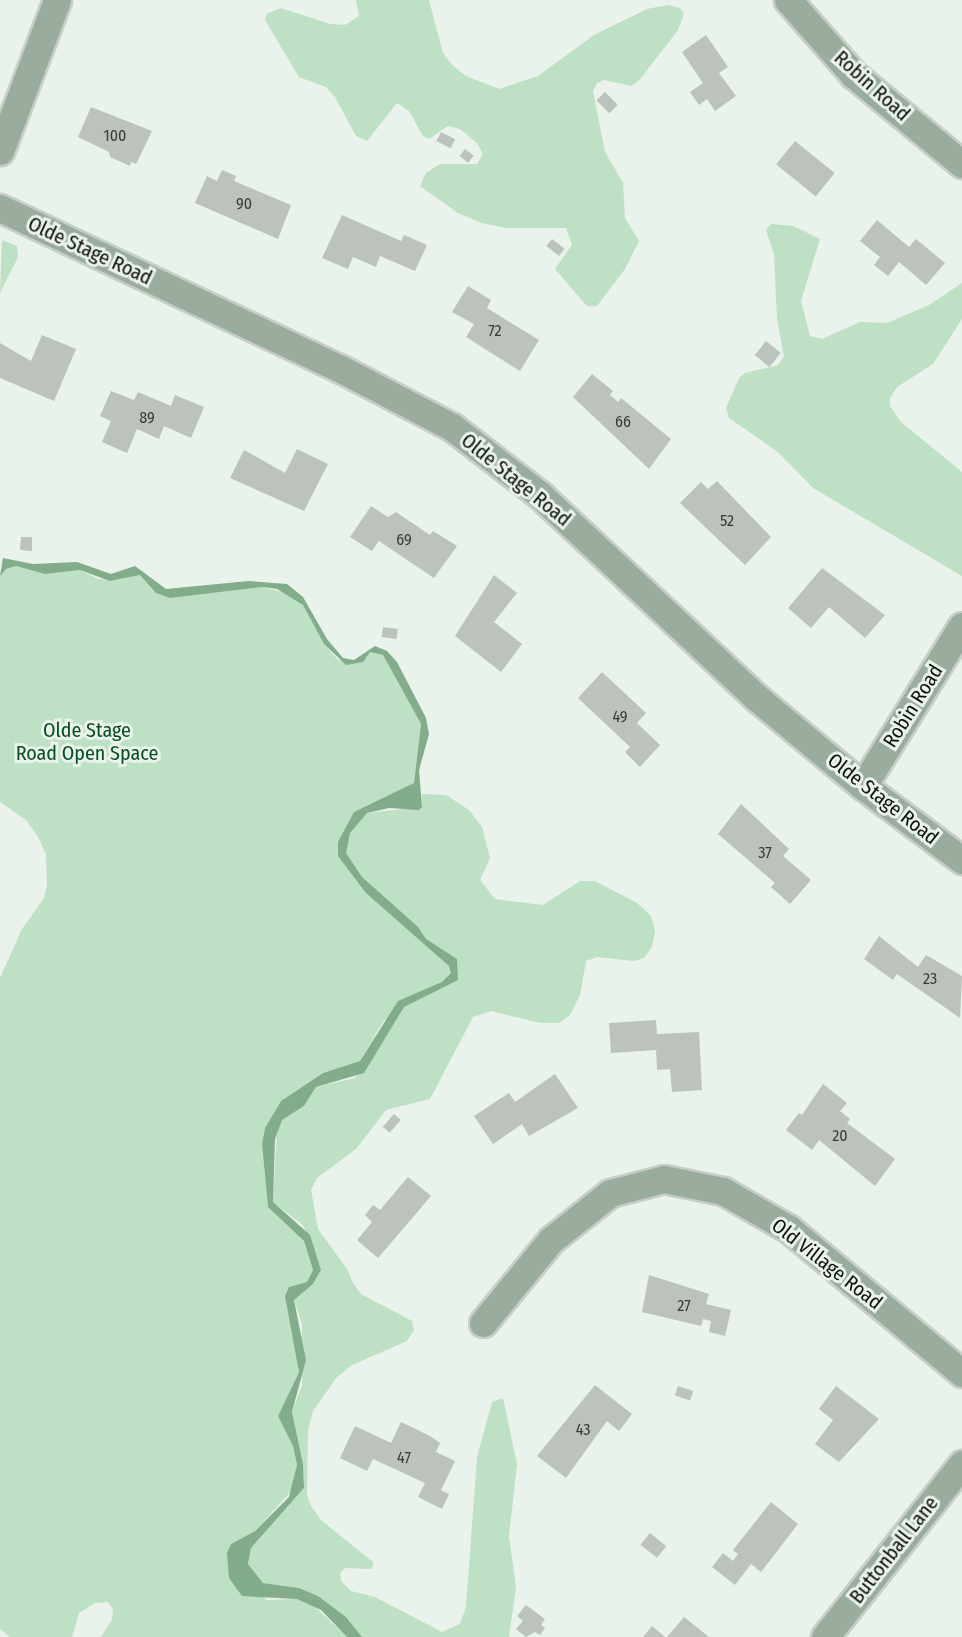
<!DOCTYPE html>
<html>
<head>
<meta charset="utf-8">
<style>
  body { margin:0 }
  #map { position:relative; width:962px; height:1637px; overflow:hidden; background:#e9f2eb; font-family:"Fira Sans Condensed",sans-serif }
  div>[style] { position:absolute }
  [style*='--x'] { left:calc(var(--x)*1px); top:calc(var(--y)*1px); width:calc(var(--w)*1px); rotate:calc(var(--a)*1deg) }
  .green>* { inset:0; background:#bee0c4 }
  .water>* { inset:0; background:#82ac8a }
  .building>* { inset:0; background:#bbc3bc; transform-origin:0 0 }
  .roads { filter:drop-shadow(2px 0 #c6cec7) drop-shadow(-2px 0 #c6cec7) drop-shadow(0 2px #c6cec7) drop-shadow(0 -2px #c6cec7) }
  .minor>* { height:27px; margin:-13.5px; padding:0 13.5px; transform-origin:13.5px; border-radius:13.5px; background:#9aac9d }
  span { translate:-50% -50%; white-space:nowrap; text-align:center; line-height:1.15; -webkit-text-stroke:6px #e9f2eb; paint-order:stroke }
  .number-label { font-size:16px; color:#383d39 }
  .number-label span { -webkit-text-stroke-width:0 }
  .street-label { font-size:20px; color:#0d100d }
  .park-label { font-size:20px; color:#074e23 }
</style>
</head>
<body>
<div id="map">
  <div class="green">
    <div style="clip-path:polygon(356px 0,429px 0,443px 53px,453px 66px,466px 76px,499px 89px,538px 76px,594px 35px,647px 9px,668px 5px,680px 8px,684px 14px,678px 30px,641px 78px,632px 86px,604px 80px,597px 83px,593px 91px,605px 152px,623px 183px,625px 218px,639px 241px,625px 269px,597px 306px,587px 306px,555px 269px,572px 245px,566px 228px,507px 228px,482px 223px,458px 213px,420px 186px,426px 173px,440px 164px,477px 164px,483px 154px,477px 143px,460px 129px,448px 126px,429px 139px,423px 136px,409px 111px,397px 103px,367px 141px,356px 136px,335px 97px,326px 87px,299px 77px,265px 20px,266px 14px,281px 8px,330px 24px,345px 25px,359px 16px)"></div>
    <div style="clip-path:polygon(771px 224px,793px 226px,820px 239px,801px 301px,810px 336px,822px 339px,860px 322px,887px 323px,929px 305px,962px 283px,962px 319px,933px 364px,897px 387px,890px 398px,890px 406px,901px 422px,962px 472px,962px 576px,813px 488px,778px 452px,729px 418px,726px 408px,739px 378px,745px 373px,778px 365px,784px 356px,777px 319px,774px 255px,766px 230px)"></div>
    <div style="clip-path:polygon(2px 240px,17px 246px,18px 257px,0 293px)"></div>
    <div style="clip-path:polygon(16px 566px,45px 574px,80px 570px,98px 579px,116px 580px,140px 575px,157px 593px,170px 598px,263px 587px,292px 595px,303px 605px,324px 644px,338px 660px,362px 662px,370px 652px,383px 655px,421px 724px,414px 783px,402px 792px,367px 805px,367px 813px,422px 807px,422px 794px,446px 795px,469px 810px,482px 827px,490px 858px,480px 880px,495px 899px,543px 905px,580px 881px,595px 881px,637px 903px,651px 916px,655px 931px,652px 947px,644px 958px,634px 961px,597px 957px,586px 961px,580px 995px,570px 1015px,559px 1023px,540px 1023px,491px 1011px,473px 1017px,430px 1099px,386px 1110px,356px 1149px,317px 1178px,311px 1190px,318px 1229px,347px 1269px,353px 1283px,361px 1294px,412px 1321px,414px 1330px,407px 1341px,352px 1365px,336px 1378px,313px 1411px,308px 1430px,307px 1495px,311px 1506px,321px 1520px,374px 1563px,371px 1569px,345px 1568px,340px 1573px,341px 1581px,351px 1591px,375px 1597px,442px 1632px,460px 1624px,466px 1607px,477px 1457px,492px 1402px,503px 1398px,517px 1464px,509px 1536px,516px 1588px,509px 1637px,362px 1637px,346px 1617px,318px 1596px,299px 1588px,263px 1583px,248px 1564px,251px 1548px,304px 1488px,303px 1464px,292px 1412px,302px 1385px,302px 1324px,294px 1300px,313px 1284px,321px 1270px,303px 1225px,273px 1202px,277px 1129px,282px 1120px,304px 1106px,316px 1087px,355px 1078px,396px 1019px,384px 1020px,360px 1061px,323px 1073px,281px 1101px,265px 1128px,262px 1144px,268px 1207px,304px 1241px,313px 1270px,307px 1282px,289px 1287px,299px 1372px,278px 1416px,293px 1446px,297px 1465px,293px 1489px,255px 1531px,231px 1544px,266px 1600px,296px 1599px,313px 1605px,347px 1637px,101px 1637px,112px 1620px,113px 1609px,108px 1602px,95px 1603px,79px 1613px,72px 1637px,10px 1637px,0 1629px,0 978px,22px 929px,44px 898px,47px 885px,46px 854px,38px 837px,26px 820px,0 802px,0 576px,6px 569px)"></div>
  </div>
  <div class="water">
    <div style="clip-path:polygon(3px 558px,33px 564px,77px 562px,111px 574px,135px 566px,166px 589px,249px 581px,287px 584px,303px 597px,327px 639px,343px 658px,354px 660px,375px 646px,387px 651px,397px 662px,426px 718px,429px 734px,419px 770px,422px 807px,419px 810px,389px 808px,367px 813px,350px 833px,346px 853px,362px 877px,418px 927px,426px 939px,457px 959px,458px 980px,404px 1007px,364px 1073px,316px 1087px,304px 1106px,282px 1120px,275px 1139px,273px 1202px,310px 1235px,321px 1270px,313px 1284px,294px 1300px,306px 1360px,292px 1412px,303px 1464px,304px 1488px,251px 1548px,248px 1564px,263px 1583px,299px 1588px,318px 1596px,346px 1617px,362px 1637px,347px 1637px,321px 1610px,297px 1599px,242px 1596px,229px 1578px,227px 1553px,231px 1544px,255px 1531px,289px 1497px,297px 1465px,293px 1446px,278px 1416px,299px 1372px,285px 1296px,289px 1287px,307px 1282px,313px 1270px,304px 1241px,268px 1207px,262px 1144px,265px 1128px,281px 1101px,323px 1073px,360px 1061px,398px 1001px,442px 982px,451px 973px,449px 966px,366px 893px,338px 856px,338px 842px,354px 812px,414px 783px,421px 724px,383px 655px,370px 652px,363px 662px,346px 665px,324px 644px,303px 605px,277px 589px,263px 587px,170px 598px,156px 593px,140px 575px,110px 581px,80px 570px,45px 574px,16px 566px,6px 569px,0 576px)"></div>
  </div>
  <div class="building">
    <div style="clip-path:polygon(706px 35px,728px 67px,719px 73px,736px 96px,715px 111px,707px 99px,699px 105px,690px 92px,703px 83px,682px 52px)"></div>
    <div style="left:605px;top:92px;width:18px;height:12px;rotate:45deg"></div>
    <div style="clip-path:polygon(91px 107px,152px 131px,136px 164px,131px 162px,130px 166px,110px 157px,109px 152px,78px 137px)"></div>
    <div style="left:441px;top:132px;width:16px;height:10px;rotate:27deg"></div>
    <div style="left:795px;top:141px;width:51px;height:30px;rotate:39deg"></div>
    <div style="left:465px;top:149px;width:11px;height:9px;rotate:38deg"></div>
    <div style="clip-path:polygon(222px 170px,236px 176px,234px 181px,291px 205px,278px 239px,195px 203px,207px 176px,217px 181px)"></div>
    <div style="clip-path:polygon(342px 215px,401px 241px,404px 235px,427px 245px,415px 271px,380px 256px,376px 267px,353px 257px,348px 269px,322px 258px)"></div>
    <div style="clip-path:polygon(877px 220px,909px 247px,916px 239px,945px 263px,926px 285px,899px 262px,888px 276px,874px 265px,880px 257px,860px 241px)"></div>
    <div style="left:552px;top:239px;width:16px;height:9px;rotate:38deg"></div>
    <div style="clip-path:polygon(468px 286px,491px 300px,487px 308px,539px 340px,520px 371px,466px 337px,474px 324px,452px 312px)"></div>
    <div style="clip-path:polygon(42px 335px,76px 349px,54px 401px,0 378px,0 343px,31px 361px)"></div>
    <div style="left:766px;top:341px;width:19px;height:18px;rotate:39deg"></div>
    <div style="clip-path:polygon(592px 374px,613px 391px,610px 395px,618px 402px,621px 398px,671px 439px,649px 469px,573px 397px)"></div>
    <div style="clip-path:polygon(111px 391px,134px 400px,138px 392px,171px 406px,175px 395px,204px 407px,191px 438px,164px 426px,159px 439px,137px 429px,127px 453px,102px 442px,111px 421px,100px 416px)"></div>
    <div style="clip-path:polygon(297px 449px,328px 464px,304px 511px,230px 478px,244px 450px,285px 473px)"></div>
    <div style="clip-path:polygon(717px 481px,771px 537px,745px 565px,680px 503px,701px 482px,708px 489px)"></div>
    <div style="clip-path:polygon(371px 506px,388px 517px,396px 512px,430px 535px,433px 531px,457px 546px,434px 578px,379px 541px,372px 551px,350px 537px)"></div>
    <div style="clip-path:polygon(21px 537px,32px 537px,32px 551px,20px 550px)"></div>
    <div style="clip-path:polygon(822px 568px,885px 615px,865px 638px,829px 607px,811px 628px,788px 608px)"></div>
    <div style="clip-path:polygon(494px 575px,517px 593px,494px 622px,522px 644px,501px 672px,455px 636px)"></div>
    <div style="left:383px;top:627px;width:15px;height:10px;rotate:8deg"></div>
    <div style="clip-path:polygon(602px 672px,646px 713px,637px 723px,660px 745px,640px 767px,625px 752px,630px 747px,578px 698px)"></div>
    <div style="clip-path:polygon(741px 804px,789px 849px,783px 856px,811px 880px,790px 904px,771px 887px,775px 883px,718px 834px)"></div>
    <div style="clip-path:polygon(879px 936px,918px 967px,926px 955px,962px 976px,960px 1018px,897px 974px,893px 980px,864px 959px)"></div>
    <div style="clip-path:polygon(656px 1020px,657px 1034px,699px 1032px,702px 1090px,672px 1092px,670px 1069px,657px 1070px,656px 1050px,611px 1053px,609px 1023px)"></div>
    <div style="clip-path:polygon(555px 1074px,578px 1108px,529px 1136px,522px 1124px,493px 1144px,474px 1116px,509px 1093px,515px 1102px)"></div>
    <div style="clip-path:polygon(823px 1084px,847px 1103px,840px 1111px,850px 1119px,847px 1123px,895px 1159px,875px 1186px,819px 1140px,812px 1150px,786px 1130px,799px 1113px,802px 1115px)"></div>
    <div style="left:394px;top:1114px;width:9px;height:17px;rotate:41deg"></div>
    <div style="clip-path:polygon(408px 1177px,431px 1196px,378px 1258px,357px 1240px,372px 1222px,365px 1215px,373px 1205px,380px 1210px)"></div>
    <div style="clip-path:polygon(649px 1275px,709px 1294px,706px 1304px,731px 1310px,725px 1336px,709px 1332px,711px 1321px,703px 1319px,701px 1326px,642px 1312px)"></div>
    <div style="clip-path:polygon(595px 1385px,632px 1414px,619px 1431px,607px 1421px,566px 1478px,537px 1456px)"></div>
    <div style="left:678px;top:1386px;width:16px;height:10px;rotate:18deg"></div>
    <div style="clip-path:polygon(836px 1386px,879px 1419px,839px 1462px,815px 1444px,833px 1420px,819px 1409px)"></div>
    <div style="clip-path:polygon(401px 1422px,430px 1436px,440px 1443px,436px 1452px,455px 1461px,441px 1490px,449px 1494px,442px 1509px,418px 1497px,425px 1483px,373px 1459px,367px 1471px,340px 1458px,355px 1426px,391px 1443px)"></div>
    <div style="clip-path:polygon(771px 1502px,798px 1524px,761px 1572px,751px 1564px,735px 1585px,712px 1567px,723px 1553px,733px 1561px,738px 1554px,733px 1550px)"></div>
    <div style="left:650px;top:1533px;width:21px;height:15px;rotate:39deg"></div>
    <div style="clip-path:polygon(526px 1605px,545px 1619px,541px 1625px,545px 1628px,540px 1635px,535px 1632px,526px 1637px,516px 1629px,523px 1621px,517px 1616px)"></div>
    <div style="clip-path:polygon(684px 1617px,709px 1637px,667px 1637px)"></div>
    <div style="clip-path:polygon(652px 1626px,665px 1637px,643px 1637px)"></div>
  </div>
  <div class="roads">
    <div class="minor">
      <div style="--x:788;--y:0;--w:100;--a:48.7"></div>
      <div style="--x:854;--y:75;--w:140;--a:39.5"></div>
      <div style="--x:0;--y:151;--w:161;--a:-69.3"></div>
      <div style="--x:0;--y:208;--w:377;--a:25.3"></div>
      <div style="--x:341;--y:369;--w:125;--a:27.6"></div>
      <div style="--x:452;--y:427;--w:111;--a:37.7"></div>
      <div style="--x:540;--y:495;--w:297;--a:43.1"></div>
      <div style="--x:757;--y:698;--w:138;--a:39.7"></div>
      <div style="--x:863;--y:786;--w:124;--a:36.8"></div>
      <div style="--x:863;--y:786;--w:188;--a:-58.3"></div>
      <div style="--x:483;--y:1323;--w:107;--a:-50.7"></div>
      <div style="--x:551;--y:1240;--w:75;--a:-38.5"></div>
      <div style="--x:610;--y:1193;--w:56;--a:-14.5"></div>
      <div style="--x:664;--y:1179;--w:60;--a:11.5"></div>
      <div style="--x:723;--y:1191;--w:76;--a:29.9"></div>
      <div style="--x:789;--y:1229;--w:225;--a:39.8"></div>
      <div style="--x:825;--y:1637;--w:221;--a:-51.6"></div>
    </div>
  </div>
  <div class="number-label">
    <span style="left:115px;top:136px">100</span>
    <span style="left:244px;top:204px">90</span>
    <span style="left:495px;top:331px">72</span>
    <span style="left:147px;top:418px">89</span>
    <span style="left:623px;top:422px">66</span>
    <span style="left:727px;top:521px">52</span>
    <span style="left:404px;top:540px">69</span>
    <span style="left:620px;top:717px">49</span>
    <span style="left:765px;top:853px">37</span>
    <span style="left:930px;top:979px">23</span>
    <span style="left:840px;top:1136px">20</span>
    <span style="left:684px;top:1306px">27</span>
    <span style="left:583px;top:1430px">43</span>
    <span style="left:404px;top:1458px">47</span>
  </div>
  <div class="street-label">
    <span style="left:872px;top:86px;rotate:42deg">Robin Road</span>
    <span style="left:90px;top:251px;rotate:25deg">Olde Stage Road</span>
    <span style="left:516px;top:480px;rotate:39deg">Olde Stage Road</span>
    <span style="left:913px;top:706px;rotate:-58deg">Robin Road</span>
    <span style="left:883px;top:799px;rotate:38deg">Olde Stage Road</span>
    <span style="left:827px;top:1264px;rotate:38deg">Old Village Road</span>
    <span style="left:894px;top:1550px;rotate:-52deg">Buttonball Lane</span>
  </div>
  <div class="park-label">
    <span style="left:87px;top:742px">Olde Stage<br>Road Open Space</span>
  </div>
</div>
</body>
</html>
